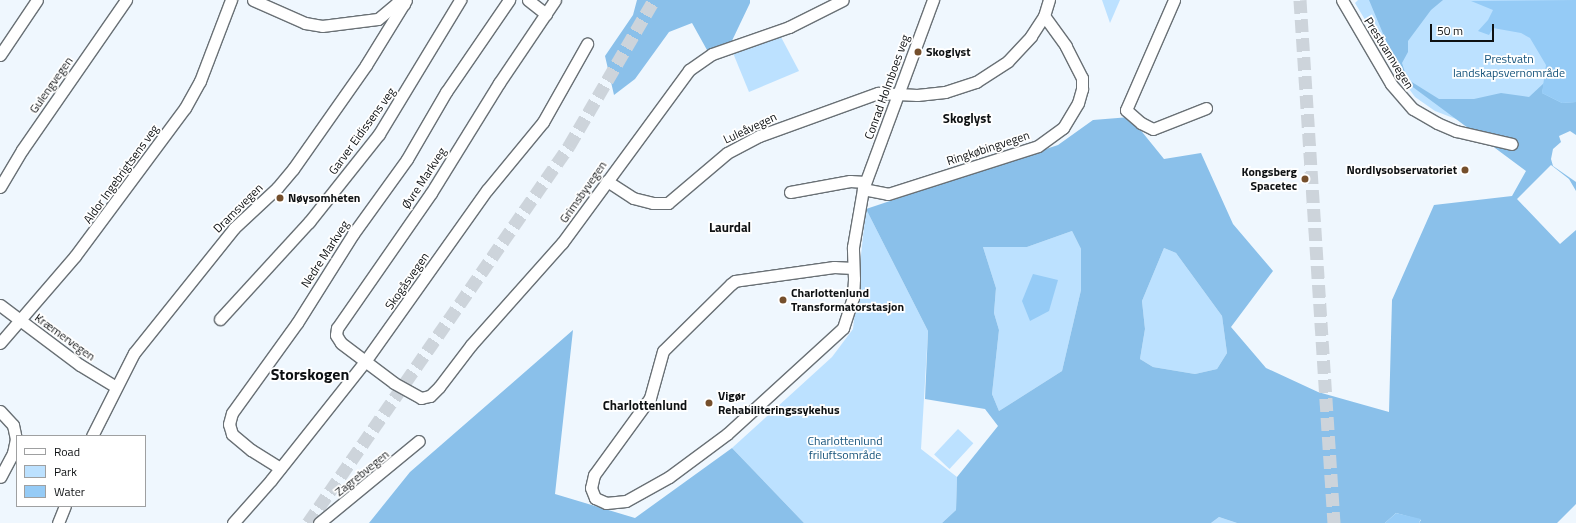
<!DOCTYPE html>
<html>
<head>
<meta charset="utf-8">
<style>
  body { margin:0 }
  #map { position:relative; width:1576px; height:523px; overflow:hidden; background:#eff7fe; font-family:"Titillium Web",sans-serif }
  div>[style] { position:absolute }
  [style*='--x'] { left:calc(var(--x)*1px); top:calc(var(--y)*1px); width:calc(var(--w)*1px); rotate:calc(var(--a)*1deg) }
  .green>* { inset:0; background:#bce1ff; transform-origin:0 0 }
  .forest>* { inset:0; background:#8ac0ea }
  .water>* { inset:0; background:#95cbf6 }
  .major-tunnel>* { height:13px; margin-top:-6.5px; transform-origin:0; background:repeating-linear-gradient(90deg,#cdd4db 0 13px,transparent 0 19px) }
  .roads { filter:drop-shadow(1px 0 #697075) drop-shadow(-1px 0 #697075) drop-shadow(0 1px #697075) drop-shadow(0 -1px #697075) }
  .minor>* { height:11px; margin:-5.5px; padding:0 5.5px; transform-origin:5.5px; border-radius:5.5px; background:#fff }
  .dots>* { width:11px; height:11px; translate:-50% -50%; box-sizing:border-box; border:2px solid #fff; border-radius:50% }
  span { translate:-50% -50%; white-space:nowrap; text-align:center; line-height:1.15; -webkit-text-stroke:3.5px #fff; paint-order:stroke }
  .poi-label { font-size:12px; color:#0e1113; font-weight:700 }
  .left { translate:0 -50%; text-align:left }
  .right { translate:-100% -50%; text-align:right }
  .street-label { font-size:12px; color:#0e1113 }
  .park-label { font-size:12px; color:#15537b }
  .neighbourhood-label { font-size:13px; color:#0e1113; font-weight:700 }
  .district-label { font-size:16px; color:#0e1113; font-weight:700 }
  .legend { position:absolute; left:16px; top:435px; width:130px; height:72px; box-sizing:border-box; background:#fff; border:1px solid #9fa0a1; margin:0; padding:5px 7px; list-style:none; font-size:12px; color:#0e1113 }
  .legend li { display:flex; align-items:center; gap:8px; height:20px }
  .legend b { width:20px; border:1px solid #9fa0a1 }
  .scale { position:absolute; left:1430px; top:24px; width:64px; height:18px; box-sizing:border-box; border:2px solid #0e1113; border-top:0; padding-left:5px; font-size:12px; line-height:14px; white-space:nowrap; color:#0e1113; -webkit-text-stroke:3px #fff; paint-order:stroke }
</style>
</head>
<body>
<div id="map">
  <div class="green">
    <div style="clip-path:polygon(1102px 0,1120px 0,1110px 23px)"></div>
    <div style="clip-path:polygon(1358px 0,1576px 0,1576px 125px,1469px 124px,1435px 111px,1415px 97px,1395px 70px,1355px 3px)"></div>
    <div style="clip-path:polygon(781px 37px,799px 71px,749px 92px,733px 53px)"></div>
    <div style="clip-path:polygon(866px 209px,928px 331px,921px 449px,957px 477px,956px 510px,942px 523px,804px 523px,732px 448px,832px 357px,853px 329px)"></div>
    <div style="clip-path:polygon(1072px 231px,1081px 249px,1081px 290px,1062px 371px,999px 411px,992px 394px,999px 330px,994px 313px,996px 288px,983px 247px,1027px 247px)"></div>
    <div style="clip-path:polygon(1164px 248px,1176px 253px,1222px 316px,1227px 353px,1217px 369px,1195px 374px,1153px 367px,1140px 359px,1145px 329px,1142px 301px)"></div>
    <div style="left:958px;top:429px;width:21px;height:35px;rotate:43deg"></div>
    <div style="clip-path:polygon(1219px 517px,1237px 523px,1211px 523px)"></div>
  </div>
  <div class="forest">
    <div style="clip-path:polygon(637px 0,750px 0,750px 3px,729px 47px,707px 50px,692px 23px,669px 32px,635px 79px,614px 95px,605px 56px,633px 15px)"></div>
    <div style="clip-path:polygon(evenodd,1369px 0,1443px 0,1431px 10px,1408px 41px,1408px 52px,1402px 63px,1407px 79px,1439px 99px,1474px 99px,1501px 93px,1529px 97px,1544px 83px,1542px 93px,1562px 103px,1576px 102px,1576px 135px,1570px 131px,1559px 136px,1561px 142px,1553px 149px,1551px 159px,1553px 166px,1576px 182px,1576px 191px,1569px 179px,1551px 165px,1517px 199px,1560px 244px,1576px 230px,1576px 504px,1557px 523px,1419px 523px,1421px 520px,1396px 513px,1385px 523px,1237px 523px,1219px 517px,1211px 523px,942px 523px,956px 510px,957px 477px,998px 426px,985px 409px,925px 399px,928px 331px,866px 209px,1058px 145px,1093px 120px,1130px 117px,1164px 159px,1201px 153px,1233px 224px,1273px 271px,1231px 327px,1266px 368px,1318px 392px,1389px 412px,1392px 300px,1434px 205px,1512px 196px,1526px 171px,1402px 79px,1369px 0,1072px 231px,1081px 249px,1081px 290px,1062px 371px,999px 411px,992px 394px,999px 330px,994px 313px,996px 288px,983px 247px,1027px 247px,1072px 231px,1369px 0,1164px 248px,1176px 253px,1222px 316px,1227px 353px,1217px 369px,1195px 374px,1153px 367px,1140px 359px,1145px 329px,1142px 301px,1164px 248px)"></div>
    <div style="clip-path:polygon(573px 330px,555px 494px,635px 518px,732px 448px,804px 523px,369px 523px,410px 472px)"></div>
  </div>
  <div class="water">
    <div style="clip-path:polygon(1576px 0,1576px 102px,1562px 103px,1542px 93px,1546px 65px,1530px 38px,1521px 33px,1493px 28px,1489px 35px,1478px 31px,1488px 20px,1493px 10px,1471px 1px)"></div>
    <div style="clip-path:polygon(1033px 274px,1058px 280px,1049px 311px,1030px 321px,1022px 301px)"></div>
    <div style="clip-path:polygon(1396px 513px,1421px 519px,1419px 523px,1385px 523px)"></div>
  </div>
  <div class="major-tunnel">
    <div style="--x:1300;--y:0;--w:524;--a:86.28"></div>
    <div style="--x:308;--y:523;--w:459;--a:-55.3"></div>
    <div style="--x:569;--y:146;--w:169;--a:-59.8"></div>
  </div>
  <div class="roads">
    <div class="minor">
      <div style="--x:253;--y:0;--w:57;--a:23.9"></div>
      <div style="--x:305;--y:23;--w:17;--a:10"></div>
      <div style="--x:322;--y:26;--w:56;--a:-7.1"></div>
      <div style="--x:378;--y:19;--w:23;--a:-40"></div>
      <div style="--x:396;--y:4;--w:8;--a:0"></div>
      <div style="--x:528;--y:0;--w:23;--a:38"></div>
      <div style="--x:555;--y:0;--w:100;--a:124"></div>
      <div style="--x:499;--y:83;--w:129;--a:121.7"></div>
      <div style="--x:431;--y:193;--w:165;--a:124.8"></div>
      <div style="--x:337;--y:328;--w:7;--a:98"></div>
      <div style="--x:336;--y:335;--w:9;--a:58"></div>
      <div style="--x:341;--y:343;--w:66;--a:37"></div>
      <div style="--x:394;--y:383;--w:31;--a:29"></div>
      <div style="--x:421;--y:398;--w:9;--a:-13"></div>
      <div style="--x:430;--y:396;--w:13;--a:-45"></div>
      <div style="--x:439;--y:387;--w:53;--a:-52.7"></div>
      <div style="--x:471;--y:345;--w:137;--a:-48.3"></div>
      <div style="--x:562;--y:243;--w:215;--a:-53.7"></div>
      <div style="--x:689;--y:70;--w:28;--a:-35"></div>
      <div style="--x:712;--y:54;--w:82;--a:-19.3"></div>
      <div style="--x:789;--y:27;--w:60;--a:-26.6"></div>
      <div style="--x:1174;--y:0;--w:120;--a:113.6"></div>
      <div style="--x:1126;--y:110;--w:20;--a:41"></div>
      <div style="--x:1141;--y:123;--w:13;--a:27"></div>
      <div style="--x:1153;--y:129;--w:57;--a:-21.6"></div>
      <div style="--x:1342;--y:0;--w:97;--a:59.7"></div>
      <div style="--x:1391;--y:84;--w:33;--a:49"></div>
      <div style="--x:1413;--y:109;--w:28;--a:30"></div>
      <div style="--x:1437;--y:123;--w:21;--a:23"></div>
      <div style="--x:1456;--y:131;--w:57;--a:13.1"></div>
      <div style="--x:0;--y:55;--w:66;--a:-56.1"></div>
      <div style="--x:607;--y:181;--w:31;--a:33"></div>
      <div style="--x:633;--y:198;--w:21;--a:14"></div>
      <div style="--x:653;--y:203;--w:15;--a:0"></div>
      <div style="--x:668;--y:203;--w:77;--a:-40.3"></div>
      <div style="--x:727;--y:153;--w:36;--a:-28"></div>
      <div style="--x:759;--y:136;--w:127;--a:-19.9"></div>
      <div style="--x:878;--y:93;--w:39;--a:3"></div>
      <div style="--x:917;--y:95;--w:28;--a:-6"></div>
      <div style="--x:945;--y:92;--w:33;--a:-18"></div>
      <div style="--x:976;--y:82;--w:38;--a:-33"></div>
      <div style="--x:1008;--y:61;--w:34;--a:-47"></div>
      <div style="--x:1031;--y:36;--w:24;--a:-57"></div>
      <div style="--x:1044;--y:16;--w:17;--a:-73"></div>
      <div style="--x:0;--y:187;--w:43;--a:-59.3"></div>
      <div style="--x:22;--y:150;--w:183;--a:-55.3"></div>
      <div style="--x:863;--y:189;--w:25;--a:11"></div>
      <div style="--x:888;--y:194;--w:157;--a:-17.7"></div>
      <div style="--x:1038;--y:146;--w:31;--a:-36"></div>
      <div style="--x:1063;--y:128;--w:29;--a:-59"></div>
      <div style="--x:1078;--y:103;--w:15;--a:-74"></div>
      <div style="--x:1082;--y:89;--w:11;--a:-90"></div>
      <div style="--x:1082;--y:78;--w:36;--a:-117"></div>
      <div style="--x:1066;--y:46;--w:37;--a:-126"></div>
      <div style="--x:790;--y:192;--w:61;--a:-10.4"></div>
      <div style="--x:850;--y:181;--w:15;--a:4"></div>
      <div style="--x:853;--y:268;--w:19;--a:-177"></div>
      <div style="--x:834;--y:267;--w:100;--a:172"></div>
      <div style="--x:735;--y:281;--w:5;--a:143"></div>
      <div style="--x:731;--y:284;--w:95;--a:135.4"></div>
      <div style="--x:663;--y:351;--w:49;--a:105.5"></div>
      <div style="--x:650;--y:398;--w:95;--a:126"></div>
      <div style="--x:594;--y:475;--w:13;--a:103"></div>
      <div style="--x:591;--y:488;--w:11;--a:68"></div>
      <div style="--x:595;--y:498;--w:12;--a:24"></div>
      <div style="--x:606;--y:503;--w:20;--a:-6"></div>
      <div style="--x:626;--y:501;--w:49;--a:-29.2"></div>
      <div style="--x:669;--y:477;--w:72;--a:-36.6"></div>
      <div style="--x:727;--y:434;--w:157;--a:-42.4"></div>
      <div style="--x:843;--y:328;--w:32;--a:-72"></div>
      <div style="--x:853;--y:298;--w:19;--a:-87"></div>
      <div style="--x:854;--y:279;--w:32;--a:-92"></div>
      <div style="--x:853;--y:247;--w:59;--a:-80.2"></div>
      <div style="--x:863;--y:189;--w:202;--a:-69.7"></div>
      <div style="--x:0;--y:305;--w:100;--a:36.9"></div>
      <div style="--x:80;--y:365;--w:42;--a:31.4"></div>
      <div style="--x:220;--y:319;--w:132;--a:-47.5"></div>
      <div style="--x:309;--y:222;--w:112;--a:-51.5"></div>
      <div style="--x:379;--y:134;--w:157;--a:-58.8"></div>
      <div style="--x:0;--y:343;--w:115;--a:-49.2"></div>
      <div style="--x:75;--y:256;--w:184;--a:-53.4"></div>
      <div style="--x:185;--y:108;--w:31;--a:-61"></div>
      <div style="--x:200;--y:81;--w:87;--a:-69.1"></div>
      <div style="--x:0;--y:411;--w:19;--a:47"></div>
      <div style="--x:13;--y:425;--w:14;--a:78"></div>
      <div style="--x:16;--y:439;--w:14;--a:102"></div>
      <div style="--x:13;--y:453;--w:27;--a:118"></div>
      <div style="--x:92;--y:436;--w:93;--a:-63.2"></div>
      <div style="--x:134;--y:353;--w:160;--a:-51.3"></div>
      <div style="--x:234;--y:228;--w:59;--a:-42.9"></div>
      <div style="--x:277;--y:188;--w:25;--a:-50"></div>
      <div style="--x:293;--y:169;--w:127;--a:-54.9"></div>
      <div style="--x:366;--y:65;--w:76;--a:-58.4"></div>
      <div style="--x:280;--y:468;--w:34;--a:-148"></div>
      <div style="--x:251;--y:450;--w:25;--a:-140"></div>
      <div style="--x:232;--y:434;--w:10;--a:-107"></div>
      <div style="--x:229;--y:424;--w:11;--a:-75"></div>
      <div style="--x:232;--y:413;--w:111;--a:-54.2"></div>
      <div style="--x:297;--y:323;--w:105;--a:-57.8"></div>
      <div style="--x:353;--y:234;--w:92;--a:-54.2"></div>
      <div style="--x:407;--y:159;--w:78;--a:-59.8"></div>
      <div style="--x:446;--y:92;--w:112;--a:-55.6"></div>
      <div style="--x:58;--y:523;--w:18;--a:-68"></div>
      <div style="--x:233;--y:523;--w:57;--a:-48.5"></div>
      <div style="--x:271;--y:480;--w:153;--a:-51.6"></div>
      <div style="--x:366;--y:360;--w:209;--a:-54.6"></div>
      <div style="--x:487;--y:190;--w:88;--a:-50.5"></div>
      <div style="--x:543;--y:122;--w:90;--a:-60.6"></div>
      <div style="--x:319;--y:523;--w:129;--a:-39.4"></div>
    </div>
  </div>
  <div class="dots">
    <div style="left:918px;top:52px;background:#754f2c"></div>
    <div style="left:1465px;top:170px;background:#754f2c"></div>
    <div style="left:1305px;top:179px;background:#754f2c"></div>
    <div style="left:280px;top:198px;background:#754f2c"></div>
    <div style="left:783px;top:300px;background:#754f2c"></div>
    <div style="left:709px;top:403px;background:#754f2c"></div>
  </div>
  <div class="poi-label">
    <span class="left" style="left:926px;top:52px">Skoglyst</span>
    <span class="right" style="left:1457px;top:170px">Nordlysobservatoriet</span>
    <span class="right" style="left:1297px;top:179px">Kongsberg<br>Spacetec</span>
    <span class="left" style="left:288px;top:198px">Nøysomheten</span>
    <span class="left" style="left:791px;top:300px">Charlottenlund<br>Transformatorstasjon</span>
    <span class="left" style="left:718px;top:403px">Vigør<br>Rehabiliteringssykehus</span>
  </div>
  <div class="street-label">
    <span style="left:1389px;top:53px;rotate:58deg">Prestvannvegen</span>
    <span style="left:51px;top:85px;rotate:-55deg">Gulengvegen</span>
    <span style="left:887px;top:87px;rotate:-70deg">Conrad Holmboes veg</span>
    <span style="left:750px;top:128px;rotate:-25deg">Luleåvegen</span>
    <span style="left:362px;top:131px;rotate:-54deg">Garver Eidissens veg</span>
    <span style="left:988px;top:148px;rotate:-18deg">Ringkøbingvegen</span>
    <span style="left:121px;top:174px;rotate:-54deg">Aldor Ingebrigtsens veg</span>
    <span style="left:424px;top:178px;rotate:-57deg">Øvre Markveg</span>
    <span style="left:583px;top:192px;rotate:-55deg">Grimsbyvegen</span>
    <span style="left:238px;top:208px;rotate:-45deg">Dramsvegen</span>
    <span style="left:325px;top:254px;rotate:-57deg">Nedre Markveg</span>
    <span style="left:407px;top:281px;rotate:-55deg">Skogåsvegen</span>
    <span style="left:65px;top:337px;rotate:36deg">Kræmervegen</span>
    <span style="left:362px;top:473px;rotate:-39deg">Zagrebvegen</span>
  </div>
  <div class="park-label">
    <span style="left:1509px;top:66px">Prestvatn<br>landskapsvernområde</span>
    <span style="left:845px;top:448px">Charlottenlund<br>friluftsområde</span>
  </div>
  <div class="neighbourhood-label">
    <span style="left:967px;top:118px">Skoglyst</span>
    <span style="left:730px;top:227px">Laurdal</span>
    <span style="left:645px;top:405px">Charlottenlund</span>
  </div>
  <div class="district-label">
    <span style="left:310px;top:374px">Storskogen</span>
  </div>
  <ul class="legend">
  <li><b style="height:5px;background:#fff"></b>Road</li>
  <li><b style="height:11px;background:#bce1ff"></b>Park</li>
  <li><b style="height:11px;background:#95cbf6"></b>Water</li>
  </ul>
  <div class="scale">50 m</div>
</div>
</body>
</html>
